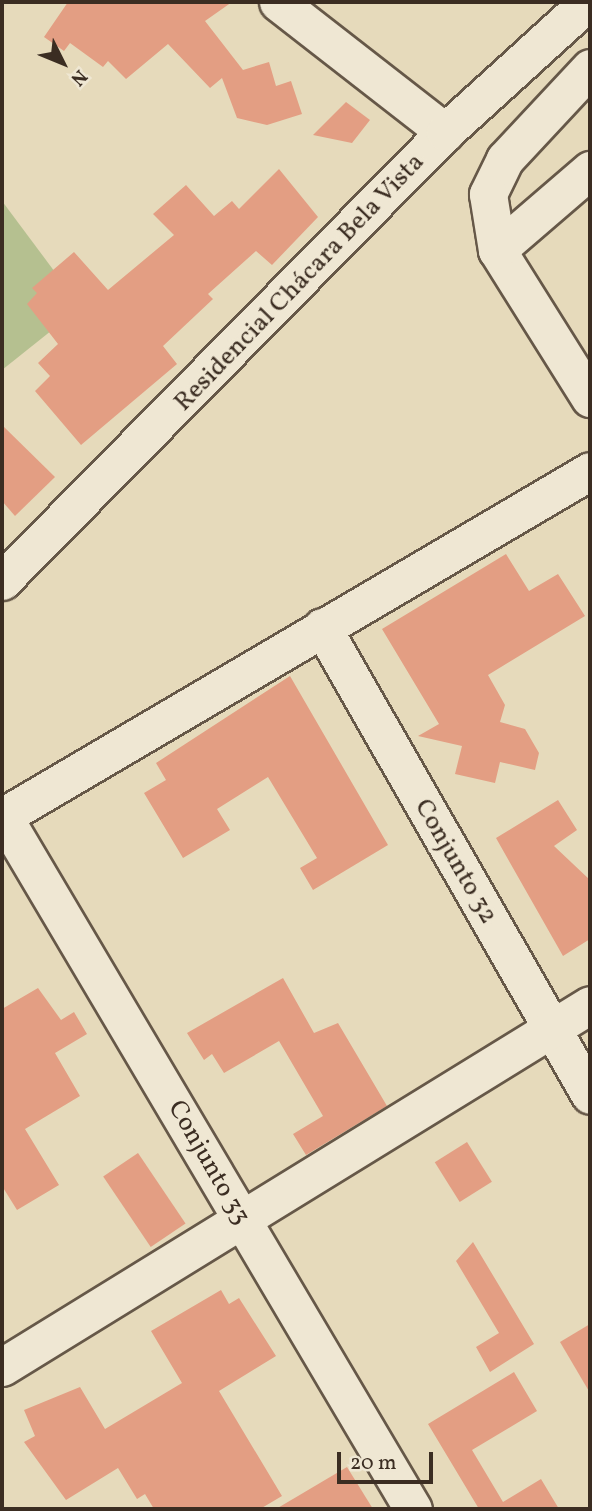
<!DOCTYPE html>
<html>
<head>
<meta charset="utf-8">
<style>
  body { margin:0 }
  #map { position:relative; width:592px; height:1511px; overflow:hidden; background:#e6dabb; font-family:Vollkorn,serif }
  div>[style] { position:absolute }
  [style*='--x'] { left:calc(var(--x)*1px); top:calc(var(--y)*1px); width:calc(var(--w)*1px); rotate:calc(var(--a)*1deg) }
  .green>* { inset:0; background:#b5c090 }
  .building>* { inset:0; background:#e39e83; transform-origin:0 0 }
  .roads { filter:drop-shadow(2px 0 #665848) drop-shadow(-2px 0 #665848) drop-shadow(0 2px #665848) drop-shadow(0 -2px #665848) }
  .minor>* { height:37px; margin:-18.5px; padding:0 18.5px; transform-origin:18.5px; border-radius:18.5px; background:#efe7d3 }
  span { translate:-50% -50%; white-space:nowrap; text-align:center; line-height:1.15; -webkit-text-stroke:7px #efe7d3; paint-order:stroke }
  .street-label { font-size:26px; color:#3b2d22 }
  .frame { position:absolute; inset:0; border:4px solid #3b2d22; pointer-events:none }
  .north { position:absolute; left:28px; top:28px; width:70px; height:70px; -webkit-text-stroke:5px #efe7d3; paint-order:stroke; rotate:133deg; font-size:19px; font-weight:700; line-height:28px; text-align:center; color:#3b2d22 }
  .north::after { content:''; display:block; margin:auto; width:24px; height:32px; background:#3b2d22; clip-path:polygon(50% 0,100% 100%,50% 72%,0 100%) }
  .scale { position:absolute; left:337px; top:1452px; width:96px; height:32px; box-sizing:border-box; border:4px solid #3b2d22; border-top:0; padding-left:9px; font-size:21px; line-height:24px; white-space:nowrap; color:#3b2d22; -webkit-text-stroke:5px #efe7d3; paint-order:stroke }
</style>
</head>
<body>
<div id="map">
  <div class="green">
    <div style="clip-path:polygon(2px 201px,81px 307px,2px 370px)"></div>
  </div>
  <div class="building">
    <div style="clip-path:polygon(68px 2px,232px 2px,205px 21px,243px 70px,269px 62px,276px 86px,291px 81px,302px 114px,267px 125px,237px 118px,222px 78px,210px 88px,168px 44px,126px 79px,108px 61px,103px 67px,70px 43px,64px 51px,44px 37px)"></div>
    <div style="clip-path:polygon(346px 102px,370px 120px,352px 143px,313px 135px)"></div>
    <div style="clip-path:polygon(279px 169px,318px 217px,272px 265px,256px 251px,208px 294px,213px 299px,163px 346px,177px 364px,81px 445px,35px 391px,50px 376px,38px 363px,58px 344px,27px 304px,37px 293px,32px 288px,74px 252px,108px 290px,174px 235px,153px 214px,186px 185px,214px 216px,232px 201px,239px 209px)"></div>
    <div style="clip-path:polygon(2px 425px,55px 477px,15px 516px,2px 501px)"></div>
    <div style="clip-path:polygon(506px 554px,529px 591px,558px 574px,585px 616px,488px 675px,505px 705px,500px 722px,525px 729px,539px 753px,535px 770px,500px 762px,495px 783px,455px 774px,462px 746px,418px 736px,439px 724px,382px 629px)"></div>
    <div style="clip-path:polygon(290px 676px,388px 845px,313px 890px,300px 868px,317px 858px,268px 777px,217px 809px,230px 830px,183px 858px,144px 793px,166px 780px,156px 763px)"></div>
    <div style="clip-path:polygon(558px 800px,577px 830px,554px 846px,590px 880px,590px 939px,563px 956px,496px 838px)"></div>
    <div style="clip-path:polygon(283px 978px,314px 1033px,338px 1023px,387px 1106px,306px 1155px,293px 1134px,323px 1116px,279px 1041px,224px 1073px,212px 1054px,204px 1060px,187px 1033px)"></div>
    <div style="clip-path:polygon(38px 988px,61px 1020px,74px 1012px,87px 1034px,55px 1053px,80px 1096px,25px 1129px,59px 1185px,17px 1210px,2px 1186px,2px 1009px)"></div>
    <div style="left:467px;top:1142px;width:47px;height:38px;rotate:58deg"></div>
    <div style="left:138px;top:1153px;width:85px;height:42px;rotate:56deg"></div>
    <div style="clip-path:polygon(473px 1242px,534px 1344px,490px 1372px,476px 1347px,499px 1333px,456px 1261px)"></div>
    <div style="clip-path:polygon(221px 1290px,229px 1304px,239px 1298px,276px 1356px,219px 1391px,282px 1496px,260px 1509px,154px 1509px,145px 1494px,137px 1499px,118px 1468px,66px 1500px,24px 1442px,35px 1436px,24px 1410px,80px 1387px,105px 1429px,182px 1383px,151px 1331px)"></div>
    <div style="clip-path:polygon(590px 1324px,590px 1393px,560px 1342px)"></div>
    <div style="clip-path:polygon(514px 1372px,537px 1411px,472px 1450px,503px 1502px,541px 1479px,559px 1509px,479px 1509px,428px 1424px)"></div>
    <div style="clip-path:polygon(347px 1467px,373px 1509px,276px 1509px)"></div>
  </div>
  <div class="roads">
    <div class="minor">
      <div style="--x:278;--y:2;--w:212;--a:37.9"></div>
      <div style="--x:590;--y:68;--w:125;--a:133"></div>
      <div style="--x:505;--y:159;--w:39;--a:116"></div>
      <div style="--x:488;--y:194;--w:57;--a:80.9"></div>
      <div style="--x:497;--y:250;--w:175;--a:57.9"></div>
      <div style="--x:497;--y:250;--w:123;--a:-40.7"></div>
      <div style="--x:2;--y:581;--w:631;--a:-45.39"></div>
      <div style="--x:445;--y:132;--w:193;--a:-42.3"></div>
      <div style="--x:322;--y:627;--w:539;--a:60.2"></div>
      <div style="--x:3;--y:816;--w:805;--a:59.39"></div>
      <div style="--x:2;--y:817;--w:682;--a:-30.47"></div>
      <div style="--x:2;--y:1367;--w:690;--a:-31.62"></div>
    </div>
  </div>
  <div class="street-label">
    <span style="left:300px;top:283px;rotate:-46deg">Residencial Chácara Bela Vista</span>
    <span style="left:455px;top:862px;rotate:60deg">Conjunto 32</span>
    <span style="left:208px;top:1163px;rotate:60deg">Conjunto 33</span>
  </div>
  <div class="frame"></div>
  <div class="north">N</div>
  <div class="scale">20 m</div>
</div>
</body>
</html>
